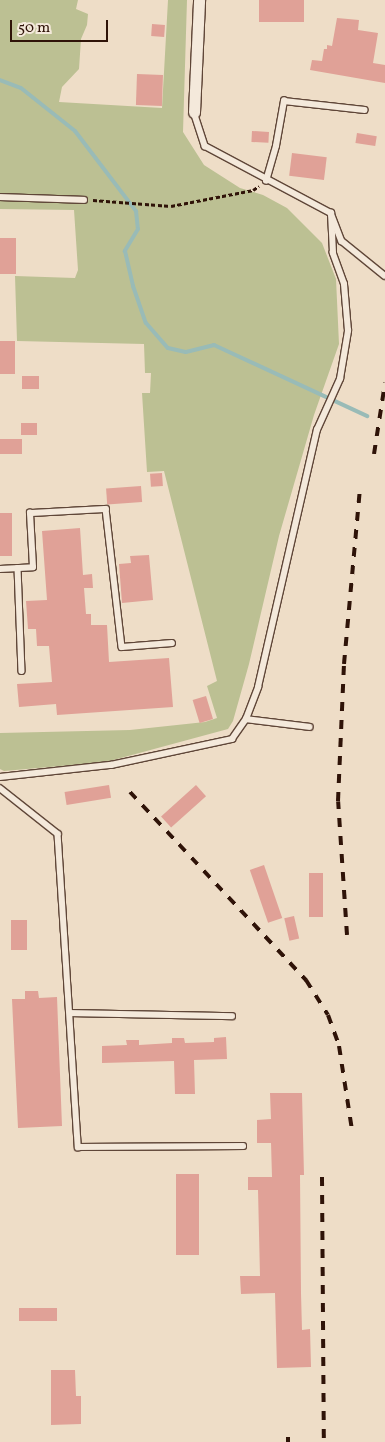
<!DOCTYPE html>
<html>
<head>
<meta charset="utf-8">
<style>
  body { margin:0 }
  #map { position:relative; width:385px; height:1442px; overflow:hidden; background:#eeddc7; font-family:Vollkorn,serif }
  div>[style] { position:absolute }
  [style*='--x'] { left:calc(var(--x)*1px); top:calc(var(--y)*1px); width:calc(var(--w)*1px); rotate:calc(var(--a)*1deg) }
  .green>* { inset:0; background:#bcc093 }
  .stream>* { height:4px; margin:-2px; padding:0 2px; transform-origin:2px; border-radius:2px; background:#99bbb7 }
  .building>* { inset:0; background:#e0a197; transform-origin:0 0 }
  .path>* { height:2.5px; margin-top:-1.25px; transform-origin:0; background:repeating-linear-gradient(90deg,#2f1308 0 4px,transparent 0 6.5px) }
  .roads { filter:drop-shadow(1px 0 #5f4638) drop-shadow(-1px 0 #5f4638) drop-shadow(0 1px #5f4638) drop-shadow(0 -1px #5f4638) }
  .lane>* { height:5.5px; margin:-2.75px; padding:0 2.75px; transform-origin:2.75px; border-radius:2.75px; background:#f4e9db }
  .street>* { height:11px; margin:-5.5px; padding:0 5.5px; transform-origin:5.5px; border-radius:5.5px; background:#f4e9db }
  .rail>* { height:4px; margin-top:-2px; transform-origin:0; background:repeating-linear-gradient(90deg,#2f1308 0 9px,transparent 0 18px) }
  span { translate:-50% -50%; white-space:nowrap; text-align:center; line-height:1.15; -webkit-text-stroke:4px #f4e9db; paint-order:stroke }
  .scale { position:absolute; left:10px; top:20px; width:98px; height:22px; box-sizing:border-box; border:2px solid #2f1308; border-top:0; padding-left:6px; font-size:15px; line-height:18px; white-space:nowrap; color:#2f1308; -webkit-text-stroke:4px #f4e9db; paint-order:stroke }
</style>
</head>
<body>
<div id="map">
  <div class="green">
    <div style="clip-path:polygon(0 0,78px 0,76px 9px,88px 14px,87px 25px,81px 39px,79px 69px,62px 87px,59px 102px,162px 108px,168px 0,187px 0,183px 132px,204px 165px,240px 188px,263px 195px,287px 208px,322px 243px,336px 279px,339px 344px,314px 415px,279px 536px,249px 664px,233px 721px,228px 729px,106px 762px,4px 771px,0 769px,0 733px,130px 730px,205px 722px,217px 718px,207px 686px,217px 681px,164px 471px,147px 472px,142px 393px,150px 393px,151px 373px,145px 373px,144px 344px,17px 341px,15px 276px,75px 278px,78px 270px,74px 210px,0 209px)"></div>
  </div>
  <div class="stream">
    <div style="--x:0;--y:80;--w:22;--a:21"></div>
    <div style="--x:21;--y:88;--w:69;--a:38.5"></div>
    <div style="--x:75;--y:131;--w:101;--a:52.7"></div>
    <div style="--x:136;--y:211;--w:18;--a:84"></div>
    <div style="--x:138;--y:229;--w:26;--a:121"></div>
    <div style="--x:125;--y:251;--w:36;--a:77"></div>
    <div style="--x:133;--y:286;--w:39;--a:71"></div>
    <div style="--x:146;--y:323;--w:33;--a:49"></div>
    <div style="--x:168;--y:348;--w:18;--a:13"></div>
    <div style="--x:186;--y:352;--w:29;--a:-14"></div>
    <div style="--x:214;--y:345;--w:169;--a:24.9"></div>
  </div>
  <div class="building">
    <div style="left:259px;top:0;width:45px;height:22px"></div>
    <div style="clip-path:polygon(337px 18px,359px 20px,358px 30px,378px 33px,373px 63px,385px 65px,385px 83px,310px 70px,312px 60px,322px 61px,324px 49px,327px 49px,327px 45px,332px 46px)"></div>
    <div style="left:152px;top:24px;width:13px;height:12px;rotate:4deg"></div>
    <div style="left:137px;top:74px;width:26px;height:31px;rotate:2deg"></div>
    <div style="left:252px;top:131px;width:17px;height:11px;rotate:3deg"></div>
    <div style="left:357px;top:133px;width:20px;height:10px;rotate:9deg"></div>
    <div style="left:292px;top:153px;width:35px;height:23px;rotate:7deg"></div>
    <div style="left:0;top:238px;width:16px;height:36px"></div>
    <div style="left:0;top:341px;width:15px;height:33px"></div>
    <div style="left:22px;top:376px;width:17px;height:13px"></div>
    <div style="left:21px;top:423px;width:16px;height:12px"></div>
    <div style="left:0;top:439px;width:22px;height:15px"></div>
    <div style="left:162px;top:473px;width:13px;height:12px;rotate:86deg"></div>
    <div style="left:141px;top:486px;width:16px;height:35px;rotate:86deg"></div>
    <div style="left:0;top:513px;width:12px;height:43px"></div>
    <div style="clip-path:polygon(80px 528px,83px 575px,92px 574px,93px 588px,84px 588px,86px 614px,91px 614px,91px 625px,107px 625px,109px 662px,169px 658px,173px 707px,57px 715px,56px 704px,19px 707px,17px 684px,52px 682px,49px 646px,37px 646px,36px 629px,28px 629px,26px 601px,47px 600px,42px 531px)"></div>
    <div style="clip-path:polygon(149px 555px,153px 600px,122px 603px,119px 564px,131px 563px,130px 556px)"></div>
    <div style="left:206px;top:696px;width:24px;height:14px;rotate:73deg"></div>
    <div style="left:109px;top:785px;width:13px;height:45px;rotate:81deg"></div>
    <div style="left:196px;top:785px;width:15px;height:47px;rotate:48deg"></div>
    <div style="left:264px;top:865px;width:56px;height:15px;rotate:71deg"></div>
    <div style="left:309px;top:873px;width:14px;height:44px"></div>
    <div style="left:294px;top:916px;width:23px;height:10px;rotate:77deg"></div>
    <div style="left:11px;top:920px;width:16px;height:30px"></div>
    <div style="clip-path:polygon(25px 991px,38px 991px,39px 998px,57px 997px,62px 1126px,18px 1128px,12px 999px,25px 999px)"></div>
    <div style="clip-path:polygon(226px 1037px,227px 1059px,194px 1060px,195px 1094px,175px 1094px,174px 1061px,102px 1063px,102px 1046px,127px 1045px,126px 1040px,139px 1040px,139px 1045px,172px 1043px,172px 1038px,184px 1038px,185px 1043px,214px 1042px,214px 1038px)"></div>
    <div style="clip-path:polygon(270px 1093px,302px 1093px,304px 1175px,300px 1175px,301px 1293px,302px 1330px,310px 1329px,311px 1367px,277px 1368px,275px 1293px,241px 1294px,240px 1276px,260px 1276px,258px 1190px,248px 1190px,248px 1177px,272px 1177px,271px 1143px,257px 1143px,257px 1120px,271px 1119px)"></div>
    <div style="left:176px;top:1174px;width:23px;height:81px"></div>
    <div style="left:57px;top:1308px;width:13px;height:38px;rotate:90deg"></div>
    <div style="clip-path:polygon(51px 1370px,75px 1370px,76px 1396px,81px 1396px,81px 1424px,51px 1425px)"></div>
  </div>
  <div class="path">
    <div style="--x:93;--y:200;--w:78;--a:4.4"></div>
    <div style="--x:171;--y:206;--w:84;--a:-11"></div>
    <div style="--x:253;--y:190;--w:7;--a:-34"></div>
  </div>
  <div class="roads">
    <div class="lane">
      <div style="--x:194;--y:112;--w:36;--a:72"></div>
      <div style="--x:205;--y:146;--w:143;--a:28"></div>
      <div style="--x:331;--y:213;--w:30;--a:69"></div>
      <div style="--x:342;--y:241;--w:55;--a:39.1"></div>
      <div style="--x:266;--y:181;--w:36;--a:-74"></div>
      <div style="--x:276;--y:146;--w:46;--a:-79.9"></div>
      <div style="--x:284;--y:101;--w:81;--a:6.4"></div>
      <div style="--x:0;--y:197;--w:84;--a:2"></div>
      <div style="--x:18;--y:568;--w:103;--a:87.8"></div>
      <div style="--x:0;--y:569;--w:33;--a:-3"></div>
      <div style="--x:33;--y:567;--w:54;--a:-93.2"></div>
      <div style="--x:30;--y:513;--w:76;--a:-3"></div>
      <div style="--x:106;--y:509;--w:139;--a:83.4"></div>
      <div style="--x:122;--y:647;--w:50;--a:-4.6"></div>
      <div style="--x:246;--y:719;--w:64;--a:7.1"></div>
      <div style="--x:0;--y:777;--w:112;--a:-6.2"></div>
      <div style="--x:111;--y:765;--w:124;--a:-12.1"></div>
      <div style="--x:232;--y:739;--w:24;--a:-55"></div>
      <div style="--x:246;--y:719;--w:34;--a:-69"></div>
      <div style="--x:258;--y:687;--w:264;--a:-77.1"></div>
      <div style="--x:317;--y:430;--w:56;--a:-65.7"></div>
      <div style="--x:340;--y:379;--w:49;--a:-80.5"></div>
      <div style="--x:348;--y:331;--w:47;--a:-94.9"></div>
      <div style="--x:344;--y:284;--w:33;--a:-110"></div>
      <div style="--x:333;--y:253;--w:40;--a:-92.9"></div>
      <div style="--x:0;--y:788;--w:74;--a:38.4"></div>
      <div style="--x:58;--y:834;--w:314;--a:86.3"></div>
      <div style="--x:78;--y:1147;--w:165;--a:-0.3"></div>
      <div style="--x:71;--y:1013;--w:161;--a:1.1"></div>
    </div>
    <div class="street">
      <div style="--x:194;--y:112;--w:112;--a:-87.4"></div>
    </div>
  </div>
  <div class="rail">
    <div style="--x:374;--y:454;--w:72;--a:-81.2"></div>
    <div style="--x:130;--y:792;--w:258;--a:46.9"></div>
    <div style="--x:306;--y:980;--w:41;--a:57.8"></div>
    <div style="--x:328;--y:1015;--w:33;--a:70"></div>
    <div style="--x:339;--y:1046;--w:85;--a:81.2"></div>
    <div style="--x:347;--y:935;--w:134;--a:-93.8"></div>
    <div style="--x:338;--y:801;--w:137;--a:-87.5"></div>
    <div style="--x:344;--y:664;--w:177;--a:-84.8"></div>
    <div style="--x:322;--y:1177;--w:265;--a:89.6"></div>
    <div style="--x:288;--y:1442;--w:5;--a:-90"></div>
  </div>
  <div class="scale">50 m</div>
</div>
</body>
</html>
